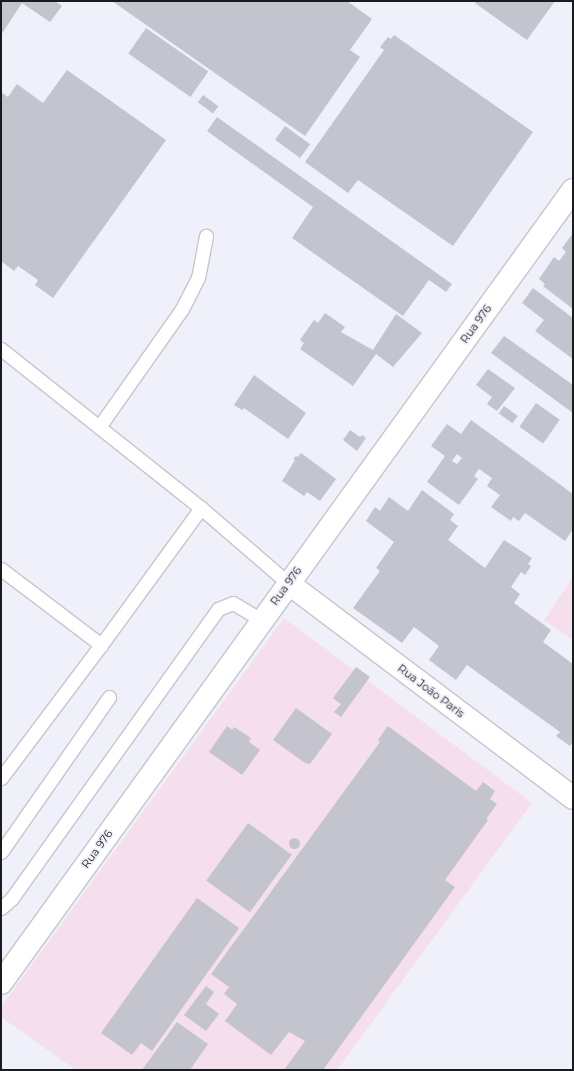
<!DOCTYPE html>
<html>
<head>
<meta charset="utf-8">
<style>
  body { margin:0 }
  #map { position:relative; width:574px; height:1071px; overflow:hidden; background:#eff0f9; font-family:Montserrat,sans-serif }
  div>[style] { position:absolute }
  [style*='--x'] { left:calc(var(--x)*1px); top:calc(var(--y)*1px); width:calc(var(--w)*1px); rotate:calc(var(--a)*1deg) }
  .industrial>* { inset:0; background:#f6dfec }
  .building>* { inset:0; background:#c3c4cd; transform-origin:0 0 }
  .round { border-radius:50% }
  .roads { filter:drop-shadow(1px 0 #c5c6ce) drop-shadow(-1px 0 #c5c6ce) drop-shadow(0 1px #c5c6ce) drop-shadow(0 -1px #c5c6ce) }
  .lane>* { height:13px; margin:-6.5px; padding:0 6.5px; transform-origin:6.5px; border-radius:6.5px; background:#fff }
  .street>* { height:22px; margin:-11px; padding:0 11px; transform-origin:11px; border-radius:11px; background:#fff }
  span { translate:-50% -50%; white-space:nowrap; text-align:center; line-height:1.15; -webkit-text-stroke:3.5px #eff0f9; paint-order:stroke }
  .street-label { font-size:11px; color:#1a1b1e }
  .frame { position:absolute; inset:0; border:2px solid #1a1b1e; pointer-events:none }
</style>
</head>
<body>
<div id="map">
  <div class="industrial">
    <div style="clip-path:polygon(573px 577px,573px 640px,544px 620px)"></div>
    <div style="clip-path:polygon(284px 618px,532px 803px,337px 1070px,76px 1070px,1px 1017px,1px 1007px)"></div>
  </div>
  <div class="building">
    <div style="clip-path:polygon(1px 1px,55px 1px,62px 6px,50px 22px,22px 3px,1px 35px)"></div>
    <div style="clip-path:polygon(112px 1px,347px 1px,372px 19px,350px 50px,360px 57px,305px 136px)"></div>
    <div style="clip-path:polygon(476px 1px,555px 1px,527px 40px,475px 3px)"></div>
    <div style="left:146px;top:28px;width:76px;height:31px;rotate:35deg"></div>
    <div style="clip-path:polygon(394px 35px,533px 132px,453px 246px,358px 180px,348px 193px,305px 162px,384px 50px,380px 47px,388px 37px,391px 39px)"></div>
    <div style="clip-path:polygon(67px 70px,166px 140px,53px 298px,35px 285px,38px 280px,18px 266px,14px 271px,1px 261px,1px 92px,8px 97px,17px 84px,43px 103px)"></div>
    <div style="left:203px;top:95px;width:19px;height:9px;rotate:36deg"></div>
    <div style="clip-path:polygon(217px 117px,452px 284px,446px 292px,429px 280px,403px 316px,292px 238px,313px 207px,207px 131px)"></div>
    <div style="left:285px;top:126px;width:31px;height:17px;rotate:36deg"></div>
    <div style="clip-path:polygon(573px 233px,573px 309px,543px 286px,545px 284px,539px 279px,554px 257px,559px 261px,566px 252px,562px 248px)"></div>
    <div style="clip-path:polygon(533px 288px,573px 318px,573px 359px,535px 331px,544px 320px,522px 303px)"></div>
    <div style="clip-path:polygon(325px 313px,345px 327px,341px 332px,373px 350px,396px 314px,422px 333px,393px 367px,376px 354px,353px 386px,300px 349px,304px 343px,300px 340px,314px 320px,318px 323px)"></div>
    <div style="clip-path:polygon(504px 336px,573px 385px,573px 413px,491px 353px)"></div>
    <div style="clip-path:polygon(488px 369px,515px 388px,497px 411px,487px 404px,492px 397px,476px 385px)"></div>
    <div style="clip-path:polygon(254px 375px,306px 413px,288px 439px,244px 408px,242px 410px,234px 405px)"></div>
    <div style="left:536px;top:403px;width:29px;height:29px;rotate:35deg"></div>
    <div style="left:504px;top:406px;width:17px;height:9px;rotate:36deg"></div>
    <div style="clip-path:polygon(evenodd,471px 420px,573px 494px,573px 529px,565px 541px,525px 513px,519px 521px,513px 517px,511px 521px,491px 507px,500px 495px,487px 486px,492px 478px,479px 469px,474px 476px,478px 479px,459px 505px,427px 482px,445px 456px,431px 446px,447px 424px,461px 434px,471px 420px,457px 454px,462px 458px,457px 464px,452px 461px,457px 454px)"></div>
    <div style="clip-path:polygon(350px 430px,360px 437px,362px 435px,366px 438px,357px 451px,343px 440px)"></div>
    <div style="clip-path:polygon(301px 453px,336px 479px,320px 501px,307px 492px,304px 496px,282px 481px,295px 460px,293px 459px,296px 456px,298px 457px)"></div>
    <div style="clip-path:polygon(422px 490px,454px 514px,450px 520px,458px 526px,448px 540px,485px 568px,504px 540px,532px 558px,528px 564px,531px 566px,525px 575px,521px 572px,511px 587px,520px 594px,514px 603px,551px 630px,543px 642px,573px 664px,573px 742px,570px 746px,556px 736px,560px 732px,467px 665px,456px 680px,429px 660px,439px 646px,414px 627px,402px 643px,353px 608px,380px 571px,376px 568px,394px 542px,366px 521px,375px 507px,380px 511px,389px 497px,408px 511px)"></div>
    <div style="clip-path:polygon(356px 667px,370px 677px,341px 717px,334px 712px,341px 704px,333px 698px)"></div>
    <div style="clip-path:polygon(296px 708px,332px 734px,310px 764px,305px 763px,273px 740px)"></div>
    <div style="clip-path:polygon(227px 726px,232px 730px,234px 727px,251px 738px,249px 742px,260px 750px,242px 775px,209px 752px)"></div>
    <div style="clip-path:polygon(388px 726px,476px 791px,483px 782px,495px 791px,490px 799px,497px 804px,486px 819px,488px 820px,445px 880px,455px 887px,323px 1070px,284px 1070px,305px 1041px,289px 1032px,271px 1055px,225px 1021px,237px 1004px,224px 994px,229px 987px,211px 974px,380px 742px,378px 740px)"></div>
    <div style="left:248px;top:823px;width:54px;height:71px;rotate:36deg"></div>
    <div class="round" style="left:288.5px;top:837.5px;width:11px;height:11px"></div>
    <div style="clip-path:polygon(197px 898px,239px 928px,152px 1051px,141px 1043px,132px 1055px,101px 1033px)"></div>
    <div style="clip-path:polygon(206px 986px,214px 992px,206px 1004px,219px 1014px,206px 1031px,184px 1015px)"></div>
    <div style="clip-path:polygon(177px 1022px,208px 1044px,190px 1070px,142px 1070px)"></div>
  </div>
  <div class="roads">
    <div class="lane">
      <div style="--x:1;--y:349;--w:256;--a:38.5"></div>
      <div style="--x:201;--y:508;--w:115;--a:40.8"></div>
      <div style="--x:99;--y:427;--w:144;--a:-54.9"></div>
      <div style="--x:182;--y:309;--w:35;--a:-63"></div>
      <div style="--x:198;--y:278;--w:43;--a:-79.2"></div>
      <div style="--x:1;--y:569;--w:126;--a:37.2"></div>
      <div style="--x:101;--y:645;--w:170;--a:-53.9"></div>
      <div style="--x:1;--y:778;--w:166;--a:-53.1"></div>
      <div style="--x:1;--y:852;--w:189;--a:-55.1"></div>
      <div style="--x:1;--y:908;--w:15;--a:-42"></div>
      <div style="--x:12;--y:898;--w:355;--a:-54.5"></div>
      <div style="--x:218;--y:609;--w:16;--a:-22"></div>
      <div style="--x:233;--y:603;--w:33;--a:31"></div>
    </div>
    <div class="street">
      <div style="--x:288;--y:583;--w:357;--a:37"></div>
      <div style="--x:1;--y:983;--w:978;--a:-54.2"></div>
    </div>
  </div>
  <div class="street-label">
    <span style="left:476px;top:324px;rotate:-54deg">Rua 976</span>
    <span style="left:286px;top:586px;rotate:-54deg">Rua 976</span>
    <span style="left:431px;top:691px;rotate:37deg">Rua João Paris</span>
    <span style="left:97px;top:849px;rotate:-54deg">Rua 976</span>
  </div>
  <div class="frame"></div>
</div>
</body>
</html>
